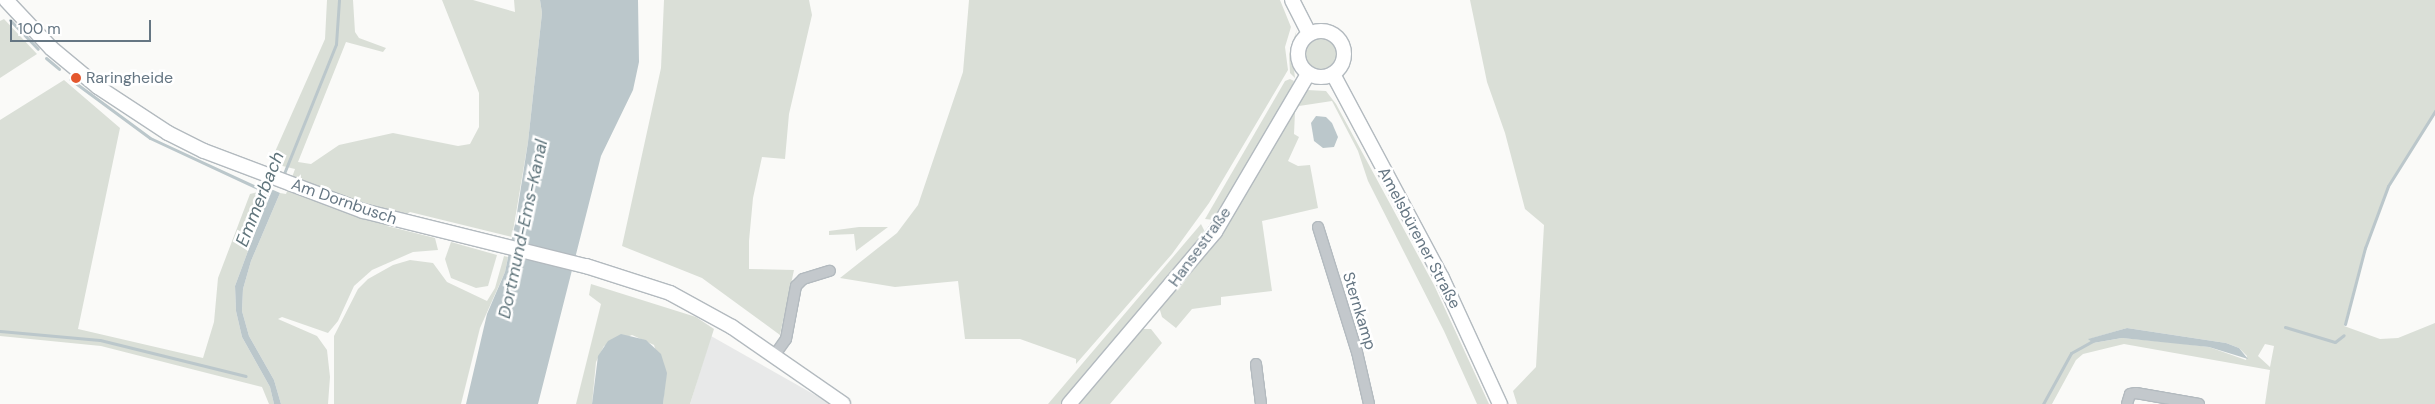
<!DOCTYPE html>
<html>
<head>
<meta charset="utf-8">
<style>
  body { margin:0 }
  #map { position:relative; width:2435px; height:404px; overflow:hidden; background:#fafaf8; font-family:"DM Sans",sans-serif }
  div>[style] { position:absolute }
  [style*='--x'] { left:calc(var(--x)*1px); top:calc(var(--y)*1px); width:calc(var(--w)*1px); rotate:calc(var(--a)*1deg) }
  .built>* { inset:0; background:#e8e9e9 }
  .green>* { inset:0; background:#dadfd7 }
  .round { border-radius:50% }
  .water>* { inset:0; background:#bbc7cb }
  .stream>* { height:3px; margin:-1.5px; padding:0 1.5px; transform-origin:1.5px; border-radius:1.5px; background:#bbc7cb }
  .roads { filter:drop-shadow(1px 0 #b3babf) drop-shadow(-1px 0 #b3babf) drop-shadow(0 1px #b3babf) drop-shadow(0 -1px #b3babf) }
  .street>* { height:10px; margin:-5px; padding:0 5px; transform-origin:5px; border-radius:5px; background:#c3c8cc }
  .secondary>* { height:14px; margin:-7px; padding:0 7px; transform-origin:7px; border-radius:7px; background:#fff }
  .secondary>.ring { margin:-7px; padding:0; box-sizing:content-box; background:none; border:14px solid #fff; border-radius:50% }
  .dots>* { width:14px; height:14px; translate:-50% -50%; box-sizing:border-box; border:2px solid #fff; border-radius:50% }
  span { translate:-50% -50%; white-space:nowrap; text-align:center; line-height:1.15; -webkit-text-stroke:5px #fff; paint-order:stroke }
  .poi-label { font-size:16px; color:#657683 }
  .left { translate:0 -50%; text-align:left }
  .street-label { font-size:16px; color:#657683 }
  .water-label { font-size:18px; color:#60757c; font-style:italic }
  .scale { position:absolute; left:10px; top:20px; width:141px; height:22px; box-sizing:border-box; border:2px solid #657683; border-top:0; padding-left:6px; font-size:15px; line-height:18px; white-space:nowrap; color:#657683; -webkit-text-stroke:4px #fff; paint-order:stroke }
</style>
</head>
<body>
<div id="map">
  <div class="built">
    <div style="clip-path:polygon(711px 336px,831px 404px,690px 404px)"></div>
  </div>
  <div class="green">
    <div style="clip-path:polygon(327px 0,353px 0,355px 32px,359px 38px,386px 48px,383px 52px,346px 42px,298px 162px,311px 164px,339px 145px,393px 133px,458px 146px,470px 144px,479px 127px,479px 93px,442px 0,473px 0,515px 12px,514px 0,540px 0,542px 13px,528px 142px,512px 237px,410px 212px,387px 226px,435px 238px,438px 250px,413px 252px,372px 270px,354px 286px,338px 321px,328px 333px,282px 317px,278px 319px,317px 336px,327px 350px,330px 377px,328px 404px,281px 404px,274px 380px,249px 336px,242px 311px,243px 289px,251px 261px,280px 193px,286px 194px,295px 169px,270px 163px,325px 39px)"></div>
    <div style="clip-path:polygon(664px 0,809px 0,812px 15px,789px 114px,785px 159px,762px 157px,753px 198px,749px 241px,749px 269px,794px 270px,780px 335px,702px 278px,622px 246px,661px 68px)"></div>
    <div style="clip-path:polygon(969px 0,1280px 0,1291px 27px,1285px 47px,1288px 70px,1209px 203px,1172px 254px,1076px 364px,1076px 359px,1020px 339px,965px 339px,958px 281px,895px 287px,840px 278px,897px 233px,918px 205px,963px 72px)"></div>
    <div style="clip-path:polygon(evenodd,1470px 0,2435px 0,2435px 111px,2388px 186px,2365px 248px,2344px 326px,2380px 339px,2398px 338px,2435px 323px,2435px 404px,2265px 404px,2270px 370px,2124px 344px,2083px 354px,2076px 360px,2052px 404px,1517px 404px,1513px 391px,1536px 367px,1544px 225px,1525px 209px,1505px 133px,1487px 82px,1470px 0,2127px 328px,2226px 343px,2239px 348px,2247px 356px,2246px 360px,2209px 347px,2177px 343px,2122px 338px,2093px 343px,2089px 339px,2127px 328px,1470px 0,2265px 344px,2274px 346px,2270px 367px,2258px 356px,2265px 344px)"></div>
    <div style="clip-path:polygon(4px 19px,37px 54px,0 78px,0 21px)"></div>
    <div style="clip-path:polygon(1297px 29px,1292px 51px,1295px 78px,1290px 73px,1289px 54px)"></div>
    <div class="round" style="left:1302px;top:35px;width:36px;height:36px"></div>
    <div style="clip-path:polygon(1290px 79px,1294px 81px,1286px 100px,1214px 220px,1205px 219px,1285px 81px)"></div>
    <div style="clip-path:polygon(64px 80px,120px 128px,78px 329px,203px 358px,214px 322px,218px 278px,250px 194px,271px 189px,235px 286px,236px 311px,242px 337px,270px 387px,274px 404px,269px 404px,262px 387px,101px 346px,0 336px,0 120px)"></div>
    <div style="clip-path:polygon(1307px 90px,1326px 91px,1336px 104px,1434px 285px,1489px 404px,1477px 404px,1444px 331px,1368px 181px,1358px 151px,1332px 101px,1299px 106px,1295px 112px,1294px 134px,1299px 137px,1288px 161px,1298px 166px,1310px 165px,1318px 208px,1262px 221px,1272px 291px,1221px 297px,1221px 305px,1192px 309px,1176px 328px,1162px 317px,1159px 307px)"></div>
    <div style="clip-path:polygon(1201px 224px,1206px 234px,1128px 327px,1061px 404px,1048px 404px)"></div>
    <div style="clip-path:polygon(859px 227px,888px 227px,856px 251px,854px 234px,829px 235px,829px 231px)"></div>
    <div style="clip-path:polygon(451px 242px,497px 255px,488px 286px,476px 288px,451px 278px,445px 259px)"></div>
    <div style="clip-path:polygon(504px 256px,508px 257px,505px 272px,480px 328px,461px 404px,334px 404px,334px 336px,358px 289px,368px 279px,393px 265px,410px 260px,433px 263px,447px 282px,487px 301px,495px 288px)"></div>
    <div style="clip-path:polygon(591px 284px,696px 317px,714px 329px,690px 404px,663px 404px,665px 382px,654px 345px,632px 335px,604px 346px,596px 362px,592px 404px,576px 404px,601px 304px,589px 295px)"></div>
    <div style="clip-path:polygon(1141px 329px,1151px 329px,1162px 343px,1110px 404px,1075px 404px)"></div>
  </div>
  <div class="water">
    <div style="clip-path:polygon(540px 0,638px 0,639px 62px,633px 90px,601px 156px,538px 404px,466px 404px,487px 314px,505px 272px,516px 219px,528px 142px,542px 13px)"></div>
    <div style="clip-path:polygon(1316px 116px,1326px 117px,1332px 123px,1338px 137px,1334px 147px,1323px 148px,1314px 141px,1311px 123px)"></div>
    <div style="clip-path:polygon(271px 189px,280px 193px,251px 261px,243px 289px,242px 311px,249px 336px,274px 380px,281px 404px,274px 404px,270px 387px,242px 337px,236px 311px,235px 286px)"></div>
    <div style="clip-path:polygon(2127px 328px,2226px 343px,2239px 348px,2248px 359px,2209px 347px,2122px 338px,2093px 343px,2088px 339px)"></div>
    <div style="clip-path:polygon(621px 334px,646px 340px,661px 354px,667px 373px,663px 404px,592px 404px,598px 356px,608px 341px)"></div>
  </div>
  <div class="stream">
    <div style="--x:10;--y:20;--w:40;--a:46"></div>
    <div style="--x:46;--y:58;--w:17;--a:40"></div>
    <div style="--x:70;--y:79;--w:99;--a:36.4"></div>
    <div style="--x:150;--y:138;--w:136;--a:24.9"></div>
    <div style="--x:283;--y:176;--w:142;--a:-68.1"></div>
    <div style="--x:336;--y:44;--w:44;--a:-86.1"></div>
    <div style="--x:2345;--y:324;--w:79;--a:-75.3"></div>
    <div style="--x:2365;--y:248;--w:66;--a:-69.6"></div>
    <div style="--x:2388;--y:186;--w:89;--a:-57.9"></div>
    <div style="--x:2285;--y:327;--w:52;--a:16.7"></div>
    <div style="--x:2335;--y:342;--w:11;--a:-38"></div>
    <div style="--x:0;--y:331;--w:100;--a:5.1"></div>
    <div style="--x:100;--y:340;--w:150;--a:13.9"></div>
    <div style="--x:2043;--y:404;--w:58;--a:-61.2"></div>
    <div style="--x:2071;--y:353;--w:26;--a:-29"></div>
  </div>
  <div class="roads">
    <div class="street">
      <div style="--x:1318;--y:227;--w:131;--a:72.7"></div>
      <div style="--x:1357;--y:352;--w:53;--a:77"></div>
      <div style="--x:774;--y:356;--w:21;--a:-55"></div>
      <div style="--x:786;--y:339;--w:54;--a:-79.3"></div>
      <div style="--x:796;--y:286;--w:10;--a:-45"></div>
      <div style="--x:803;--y:279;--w:28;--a:-17"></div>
      <div style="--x:1256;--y:364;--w:40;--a:82.9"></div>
      <div style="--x:2127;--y:404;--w:10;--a:-73"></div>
      <div style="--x:2130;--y:394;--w:6;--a:-9"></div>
      <div style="--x:2136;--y:393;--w:64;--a:9.9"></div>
    </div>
    <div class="secondary">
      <div style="--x:6;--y:0;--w:66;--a:46.8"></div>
      <div style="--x:51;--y:48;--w:61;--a:39.7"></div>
      <div style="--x:98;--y:87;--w:84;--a:33.3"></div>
      <div style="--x:168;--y:133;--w:40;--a:26.6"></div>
      <div style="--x:204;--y:151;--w:170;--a:20.7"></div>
      <div style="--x:363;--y:211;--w:230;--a:13.9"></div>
      <div style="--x:586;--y:266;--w:88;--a:17.8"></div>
      <div style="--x:670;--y:293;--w:71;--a:28.7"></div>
      <div style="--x:732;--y:327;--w:135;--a:34.7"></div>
      <div style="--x:1292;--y:0;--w:37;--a:63"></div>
      <div class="ring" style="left:1298px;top:31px;width:32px;height:32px"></div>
      <div style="--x:1333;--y:74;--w:231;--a:61.9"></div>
      <div style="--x:1442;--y:278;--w:139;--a:65.3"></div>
      <div style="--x:1069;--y:404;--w:226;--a:-49.7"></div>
      <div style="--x:1215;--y:232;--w:183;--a:-59.5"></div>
    </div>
  </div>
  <div class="dots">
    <div style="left:76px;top:78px;background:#e4572e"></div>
  </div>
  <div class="poi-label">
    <span class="left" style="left:86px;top:78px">Raringheide</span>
  </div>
  <div class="street-label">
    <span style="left:344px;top:202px;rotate:19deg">Am Dornbusch</span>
    <span style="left:1419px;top:238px;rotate:62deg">Amelsbürener Straße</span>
    <span style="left:1200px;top:247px;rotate:-54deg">Hansestraße</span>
    <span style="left:1359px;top:311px;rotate:73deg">Sternkamp</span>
  </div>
  <div class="water-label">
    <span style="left:260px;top:199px;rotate:-68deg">Emmerbach</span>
    <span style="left:523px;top:229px;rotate:-78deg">Dortmund-Ems-Kanal</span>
  </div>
  <div class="scale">100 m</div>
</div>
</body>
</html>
